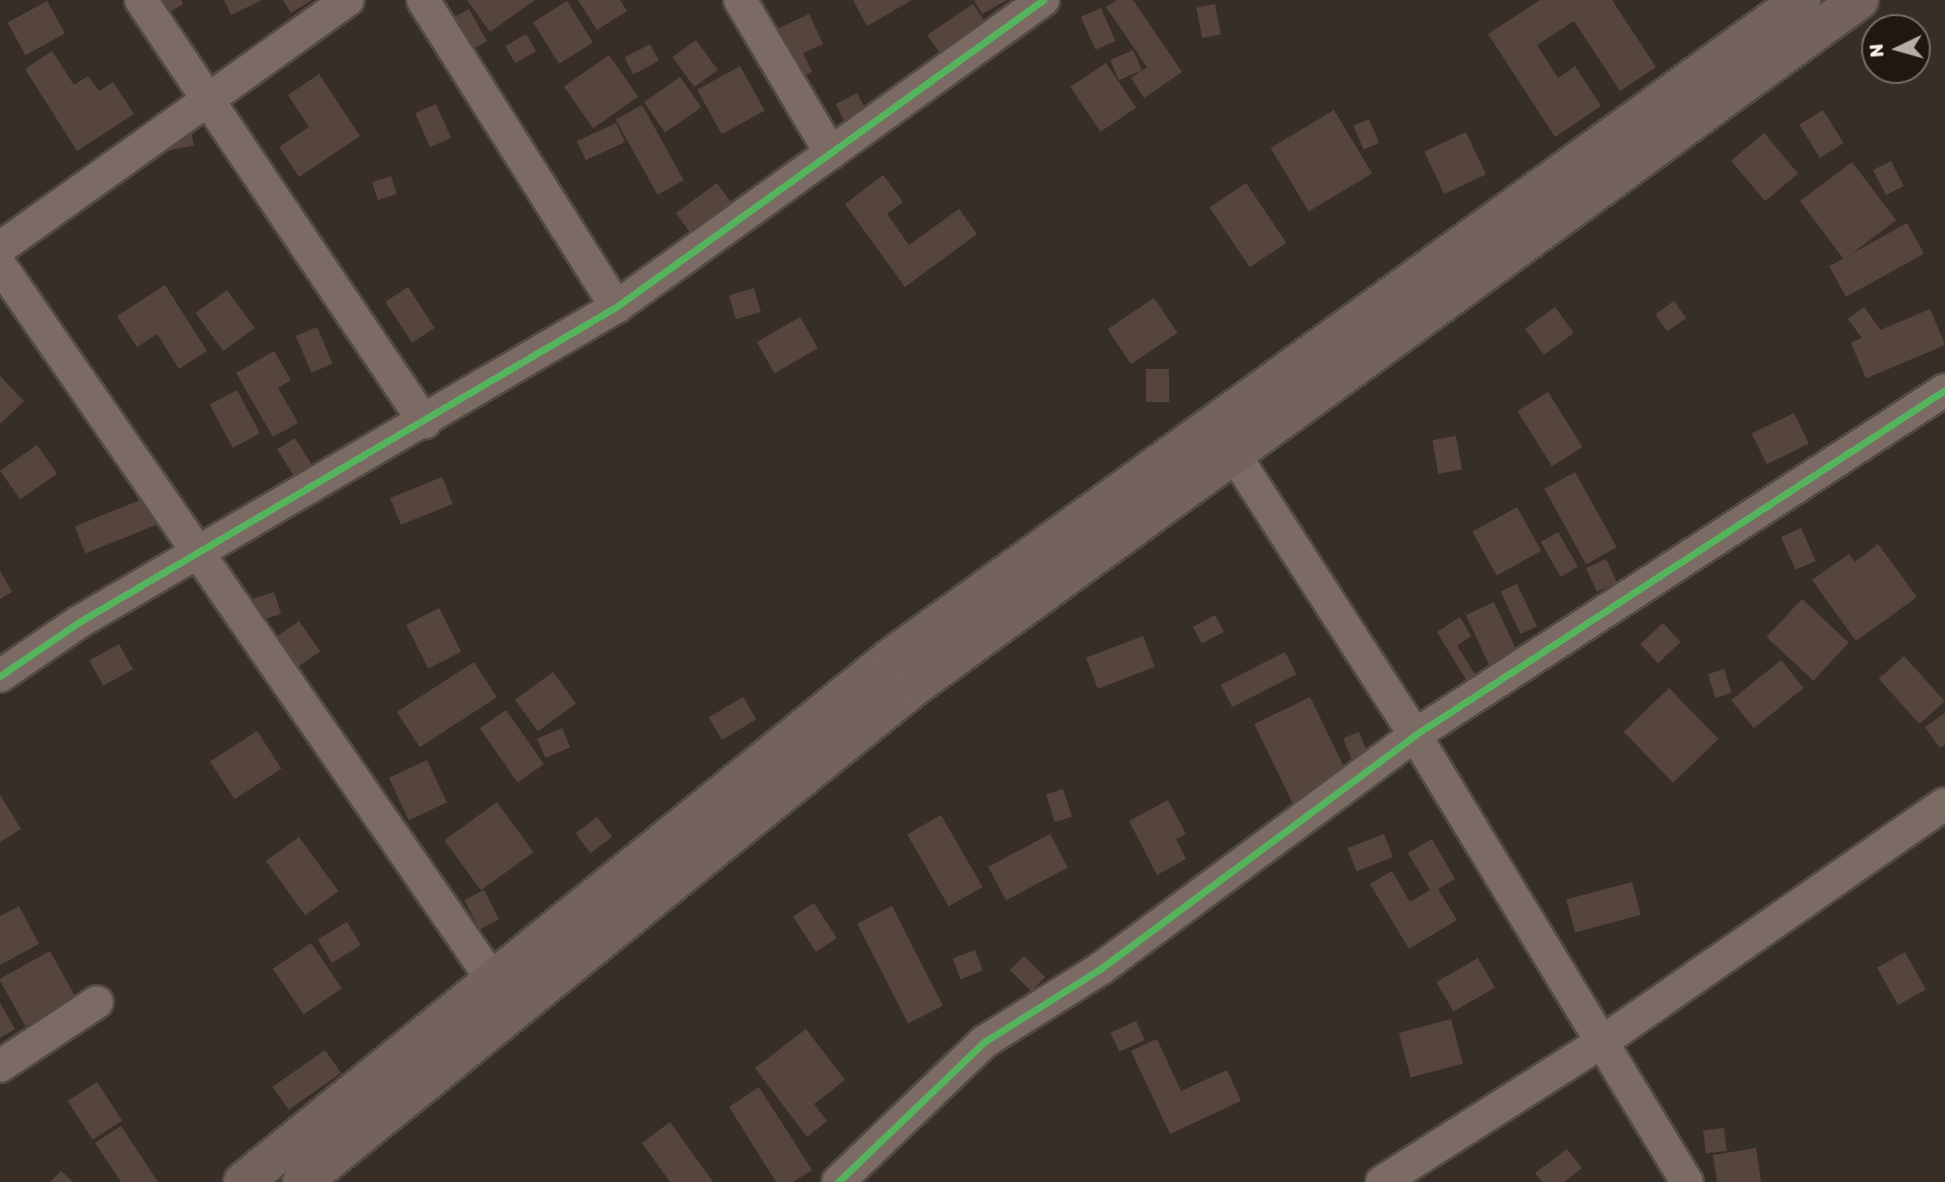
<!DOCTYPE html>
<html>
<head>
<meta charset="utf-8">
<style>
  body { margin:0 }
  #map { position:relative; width:1945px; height:1182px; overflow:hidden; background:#382e28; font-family:Rubik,sans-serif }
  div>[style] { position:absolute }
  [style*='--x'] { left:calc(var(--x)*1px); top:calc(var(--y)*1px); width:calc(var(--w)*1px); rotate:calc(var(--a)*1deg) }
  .building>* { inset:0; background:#56453c; transform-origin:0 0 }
  .roads { filter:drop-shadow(2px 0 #524a45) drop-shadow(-2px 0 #524a45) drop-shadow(0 2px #524a45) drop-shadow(0 -2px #524a45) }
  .street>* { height:32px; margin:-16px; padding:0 16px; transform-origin:16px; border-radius:16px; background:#7c6a64 }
  .secondary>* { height:38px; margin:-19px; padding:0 19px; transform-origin:19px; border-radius:19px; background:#74635c }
  .cycleway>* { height:7px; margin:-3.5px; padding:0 3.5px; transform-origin:3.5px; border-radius:3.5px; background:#56b35d }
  span { translate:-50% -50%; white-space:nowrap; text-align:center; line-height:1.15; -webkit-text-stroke:7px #1f1712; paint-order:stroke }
  .north { position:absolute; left:1861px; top:14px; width:70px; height:70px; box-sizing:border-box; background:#1f1712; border:2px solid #776e68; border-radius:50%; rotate:265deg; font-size:19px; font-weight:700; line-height:28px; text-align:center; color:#fcf0ea }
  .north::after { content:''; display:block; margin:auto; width:24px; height:32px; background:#b7aca6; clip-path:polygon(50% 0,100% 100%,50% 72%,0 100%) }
</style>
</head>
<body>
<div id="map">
  <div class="building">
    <div style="clip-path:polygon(146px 0,181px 0,183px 4px,158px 19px)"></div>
    <div style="clip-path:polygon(224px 0,262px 0,231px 15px)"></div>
    <div style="clip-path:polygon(283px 0,312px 0,291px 13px)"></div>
    <div style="clip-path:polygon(467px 0,535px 0,490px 32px)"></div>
    <div style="clip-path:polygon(578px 0,620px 0,627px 11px,597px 30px)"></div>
    <div style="clip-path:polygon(853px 0,912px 0,867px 26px)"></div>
    <div style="clip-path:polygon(974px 0,1007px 0,982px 14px)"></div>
    <div style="clip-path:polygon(1117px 0,1133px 0,1182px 72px,1144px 98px,1131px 78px,1147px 67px,1106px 7px)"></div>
    <div style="clip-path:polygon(1540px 0,1612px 0,1656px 67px,1620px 91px,1574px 21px,1537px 45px,1558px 78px,1575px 66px,1601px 106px,1555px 137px,1488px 34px)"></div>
    <div style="left:47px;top:1px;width:37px;height:45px;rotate:61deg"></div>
    <div style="left:567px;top:1px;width:49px;height:40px;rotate:58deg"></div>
    <div style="left:973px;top:4px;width:22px;height:55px;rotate:56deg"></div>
    <div style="left:1215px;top:4px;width:31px;height:19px;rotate:79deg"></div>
    <div style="left:1101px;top:8px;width:36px;height:22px;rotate:66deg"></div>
    <div style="left:469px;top:9px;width:37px;height:26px;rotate:61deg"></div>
    <div style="clip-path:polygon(809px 14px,823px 44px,803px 53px,812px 72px,777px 88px,755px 39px)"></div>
    <div style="left:526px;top:34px;width:20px;height:24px;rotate:60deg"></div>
    <div style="left:696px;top:40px;width:37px;height:29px;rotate:54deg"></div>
    <div style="left:650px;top:44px;width:19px;height:29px;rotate:62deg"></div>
    <div style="left:1133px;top:50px;width:22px;height:25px;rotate:66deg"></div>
    <div style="clip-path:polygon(52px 51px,74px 85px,88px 76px,99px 91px,113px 82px,134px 114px,77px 151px,25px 69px)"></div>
    <div style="left:609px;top:55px;width:51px;height:55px;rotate:55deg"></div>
    <div style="left:1106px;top:63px;width:54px;height:43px;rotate:56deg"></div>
    <div style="left:740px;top:66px;width:51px;height:49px;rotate:61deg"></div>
    <div style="clip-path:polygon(319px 74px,360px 136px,299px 177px,279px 147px,309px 127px,288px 95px)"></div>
    <div style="left:680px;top:77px;width:37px;height:44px;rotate:55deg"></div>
    <div style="left:857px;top:93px;width:25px;height:24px;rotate:63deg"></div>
    <div style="left:436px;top:104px;width:37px;height:23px;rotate:66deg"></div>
    <div style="left:642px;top:105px;width:86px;height:30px;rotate:61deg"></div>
    <div style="left:1334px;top:110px;width:74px;height:74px;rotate:59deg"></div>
    <div style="left:1823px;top:110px;width:39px;height:28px;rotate:58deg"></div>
    <div style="left:189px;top:118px;width:28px;height:28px;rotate:80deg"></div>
    <div style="left:1369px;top:119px;width:26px;height:17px;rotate:67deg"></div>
    <div style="left:616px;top:123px;width:21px;height:43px;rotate:65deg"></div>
    <div style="left:1466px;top:132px;width:47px;height:46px;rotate:65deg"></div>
    <div style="left:1764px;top:133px;width:53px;height:43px;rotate:50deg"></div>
    <div style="left:1891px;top:161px;width:28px;height:20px;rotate:63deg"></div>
    <div style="left:1852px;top:162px;width:73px;height:65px;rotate:53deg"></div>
    <div style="clip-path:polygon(883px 175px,903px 202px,887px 214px,909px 245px,959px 209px,977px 234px,905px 287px,845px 204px)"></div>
    <div style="left:391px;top:176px;width:19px;height:20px;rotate:72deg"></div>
    <div style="left:717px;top:183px;width:26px;height:51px;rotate:54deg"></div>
    <div style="left:1246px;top:183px;width:72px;height:44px;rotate:56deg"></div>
    <div style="left:1907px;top:223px;width:35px;height:89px;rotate:61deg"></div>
    <div style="clip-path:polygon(165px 285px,207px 351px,179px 369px,157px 334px,137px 347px,117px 316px)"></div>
    <div style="left:408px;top:287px;width:49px;height:27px;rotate:57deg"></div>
    <div style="left:754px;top:288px;width:25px;height:26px;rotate:74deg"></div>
    <div style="left:227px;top:290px;width:47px;height:39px;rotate:54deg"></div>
    <div style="left:1154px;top:298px;width:42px;height:56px;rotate:56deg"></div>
    <div style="left:1674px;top:301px;width:21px;height:23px;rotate:55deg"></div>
    <div style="left:1555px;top:307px;width:32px;height:37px;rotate:54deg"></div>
    <div style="left:1864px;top:307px;width:29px;height:20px;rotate:54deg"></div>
    <div style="left:1930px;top:309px;width:39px;height:86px;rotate:67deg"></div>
    <div style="left:800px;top:317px;width:36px;height:50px;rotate:60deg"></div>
    <div style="left:317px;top:327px;width:40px;height:23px;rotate:67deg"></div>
    <div style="clip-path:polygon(274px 351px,291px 380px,278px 388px,298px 423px,273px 437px,236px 373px)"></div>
    <div style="left:1146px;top:369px;width:23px;height:33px"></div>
    <div style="clip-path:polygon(0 376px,24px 401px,0 424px)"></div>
    <div style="left:237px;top:390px;width:49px;height:31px;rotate:62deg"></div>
    <div style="left:1548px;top:392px;width:65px;height:36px;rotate:58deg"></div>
    <div style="left:1794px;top:413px;width:34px;height:47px;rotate:64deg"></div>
    <div style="left:1456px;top:436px;width:34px;height:24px;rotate:80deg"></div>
    <div style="left:295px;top:438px;width:36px;height:21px;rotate:58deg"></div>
    <div style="left:37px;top:445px;width:35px;height:45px;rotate:55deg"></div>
    <div style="left:1575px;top:472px;width:86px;height:35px;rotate:61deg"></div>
    <div style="left:442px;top:477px;width:29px;height:56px;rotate:68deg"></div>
    <div style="left:145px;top:498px;width:29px;height:76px;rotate:68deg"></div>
    <div style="left:1517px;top:507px;width:50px;height:51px;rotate:61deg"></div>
    <div style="left:1801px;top:528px;width:36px;height:22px;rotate:66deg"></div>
    <div style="left:1558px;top:532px;width:40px;height:20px;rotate:60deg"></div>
    <div style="clip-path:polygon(1878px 544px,1917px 597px,1856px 641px,1812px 580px,1849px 554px,1855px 562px)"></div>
    <div style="left:1606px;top:559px;width:26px;height:22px;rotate:65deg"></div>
    <div style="clip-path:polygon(0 571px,12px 592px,0 599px)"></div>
    <div style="left:1517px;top:584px;width:47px;height:18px;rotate:65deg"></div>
    <div style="left:274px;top:592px;width:23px;height:22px;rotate:72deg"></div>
    <div style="left:1802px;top:599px;width:64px;height:52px;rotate:43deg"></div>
    <div style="left:1494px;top:602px;width:65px;height:31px;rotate:65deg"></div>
    <div style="left:439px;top:608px;width:49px;height:37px;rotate:63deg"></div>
    <div style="left:1215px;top:615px;width:19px;height:25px;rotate:62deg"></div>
    <div style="clip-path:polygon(1460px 617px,1471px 636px,1457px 646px,1482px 685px,1473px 691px,1437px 632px)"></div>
    <div style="left:299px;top:621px;width:37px;height:38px;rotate:55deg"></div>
    <div style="left:1663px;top:623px;width:26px;height:31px;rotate:47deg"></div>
    <div style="left:1143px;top:636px;width:33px;height:61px;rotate:69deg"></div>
    <div style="left:119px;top:644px;width:29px;height:34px;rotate:61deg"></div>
    <div style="left:1285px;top:652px;width:25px;height:72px;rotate:63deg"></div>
    <div style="left:1904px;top:656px;width:61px;height:34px;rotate:48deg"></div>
    <div style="left:1781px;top:660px;width:36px;height:64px;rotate:51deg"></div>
    <div style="left:474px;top:662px;width:42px;height:92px;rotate:57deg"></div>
    <div style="left:1724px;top:669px;width:25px;height:17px;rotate:72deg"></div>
    <div style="left:553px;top:672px;width:39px;height:47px;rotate:54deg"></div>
    <div style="left:1669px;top:688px;width:71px;height:63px;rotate:46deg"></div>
    <div style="left:743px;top:697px;width:26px;height:40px;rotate:59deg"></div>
    <div style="left:1310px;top:697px;width:90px;height:62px;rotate:64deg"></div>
    <div style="left:506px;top:710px;width:66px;height:32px;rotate:55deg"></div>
    <div style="clip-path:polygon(1945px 713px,1945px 745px,1940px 748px,1925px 727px)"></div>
    <div style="left:562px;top:728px;width:21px;height:27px;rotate:67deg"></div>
    <div style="left:257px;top:731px;width:45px;height:56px;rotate:57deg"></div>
    <div style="left:1359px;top:732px;width:27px;height:17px;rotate:68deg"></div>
    <div style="left:427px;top:760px;width:47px;height:42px;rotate:65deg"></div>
    <div style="left:1063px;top:789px;width:29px;height:18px;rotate:72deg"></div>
    <div style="clip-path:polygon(0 795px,21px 829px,0 842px)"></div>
    <div style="clip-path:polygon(1168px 800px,1186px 834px,1176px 839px,1186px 859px,1157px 875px,1129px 821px)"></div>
    <div style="left:497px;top:802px;width:62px;height:65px;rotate:54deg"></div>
    <div style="left:941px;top:815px;width:83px;height:39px;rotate:60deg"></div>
    <div style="left:597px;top:817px;width:25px;height:27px;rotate:53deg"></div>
    <div style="left:1050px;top:834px;width:38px;height:70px;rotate:62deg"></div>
    <div style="left:1384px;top:834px;width:25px;height:39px;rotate:69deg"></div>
    <div style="left:299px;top:837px;width:67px;height:41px;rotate:54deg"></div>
    <div style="clip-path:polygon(1432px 839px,1455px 879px,1438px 889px,1457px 920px,1409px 949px,1370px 884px,1392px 871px,1410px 902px,1430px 890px,1408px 853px)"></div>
    <div style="left:1632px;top:882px;width:34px;height:68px;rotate:75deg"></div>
    <div style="left:484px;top:890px;width:33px;height:22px;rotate:63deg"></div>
    <div style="left:814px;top:903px;width:42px;height:25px;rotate:57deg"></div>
    <div style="clip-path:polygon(19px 906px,39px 944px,0 965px,0 916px)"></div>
    <div style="left:892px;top:906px;width:112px;height:39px;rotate:63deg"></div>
    <div style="left:347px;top:922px;width:27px;height:34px;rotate:59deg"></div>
    <div style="left:311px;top:943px;width:55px;height:46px;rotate:56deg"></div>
    <div style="left:975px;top:950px;width:22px;height:24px;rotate:69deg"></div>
    <div style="left:50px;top:951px;width:54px;height:58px;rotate:61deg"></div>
    <div style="left:1905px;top:952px;width:43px;height:32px;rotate:61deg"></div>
    <div style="left:1024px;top:956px;width:30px;height:20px;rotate:45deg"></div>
    <div style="left:1478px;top:958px;width:34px;height:48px;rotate:60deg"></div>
    <div style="clip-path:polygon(0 1003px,15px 1029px,0 1038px)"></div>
    <div style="left:1451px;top:1019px;width:46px;height:54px;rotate:75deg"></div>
    <div style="left:1136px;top:1021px;width:21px;height:28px;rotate:65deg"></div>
    <div style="clip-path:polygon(806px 1029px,845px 1080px,814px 1104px,827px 1121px,807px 1137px,755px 1068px)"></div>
    <div style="clip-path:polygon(1157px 1039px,1181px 1091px,1227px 1070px,1241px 1101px,1170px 1134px,1131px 1051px)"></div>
    <div style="left:325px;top:1050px;width:28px;height:64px;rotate:55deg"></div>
    <div style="left:97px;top:1082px;width:46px;height:35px;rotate:57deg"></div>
    <div style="clip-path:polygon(759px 1087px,812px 1170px,793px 1182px,776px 1182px,729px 1107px)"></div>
    <div style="clip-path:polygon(670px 1122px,713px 1182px,670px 1182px,642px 1143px)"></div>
    <div style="clip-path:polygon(121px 1126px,158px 1182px,121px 1182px,95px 1143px)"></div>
    <div style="left:1724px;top:1128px;width:23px;height:21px;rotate:83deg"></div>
    <div style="clip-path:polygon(1756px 1148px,1761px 1182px,1717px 1182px,1713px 1155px)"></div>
    <div style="clip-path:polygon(1567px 1149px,1582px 1168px,1564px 1182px,1542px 1182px,1535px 1173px)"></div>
    <div style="clip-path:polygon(61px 1171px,73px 1182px,50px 1182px)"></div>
  </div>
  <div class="roads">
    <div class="street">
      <div style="--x:141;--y:0;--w:509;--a:56.12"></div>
      <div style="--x:423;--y:0;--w:363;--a:57.8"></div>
      <div style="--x:740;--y:0;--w:178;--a:59.3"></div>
      <div style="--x:0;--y:248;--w:427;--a:-35.5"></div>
      <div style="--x:0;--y:265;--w:894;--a:55.44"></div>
      <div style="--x:1221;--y:434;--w:358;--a:57.2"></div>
      <div style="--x:1415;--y:735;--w:523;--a:58.68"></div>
      <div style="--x:0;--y:676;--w:96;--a:-34.4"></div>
      <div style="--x:79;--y:622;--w:623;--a:-30.4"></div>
      <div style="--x:616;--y:307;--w:526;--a:-35.71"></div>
      <div style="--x:0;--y:1066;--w:116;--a:-33.4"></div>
      <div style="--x:838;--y:1182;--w:202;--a:-43.8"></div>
      <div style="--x:984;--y:1042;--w:137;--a:-32.2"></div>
      <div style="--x:1100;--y:969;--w:392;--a:-36.6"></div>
      <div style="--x:1415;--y:735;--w:632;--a:-33.06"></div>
      <div style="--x:1382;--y:1182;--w:261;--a:-32.5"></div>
      <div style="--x:1602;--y:1042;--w:417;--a:-34.8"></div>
    </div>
    <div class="secondary">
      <div style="--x:243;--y:1182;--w:835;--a:-38.97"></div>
      <div style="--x:892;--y:657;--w:1122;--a:-35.86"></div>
      <div style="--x:302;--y:1182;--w:789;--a:-38.98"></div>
      <div style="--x:915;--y:686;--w:1167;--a:-36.01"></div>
    </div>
  </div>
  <div class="cycleway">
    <div style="--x:0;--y:676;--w:96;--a:-34.4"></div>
    <div style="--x:79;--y:622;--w:623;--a:-30.4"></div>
    <div style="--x:616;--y:307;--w:526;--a:-35.71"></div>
    <div style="--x:838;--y:1182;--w:202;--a:-43.8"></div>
    <div style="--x:984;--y:1042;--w:137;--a:-32.2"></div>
    <div style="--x:1100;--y:969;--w:392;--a:-36.6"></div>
    <div style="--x:1415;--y:735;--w:632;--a:-33.06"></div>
  </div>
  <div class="north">N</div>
</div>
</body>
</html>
